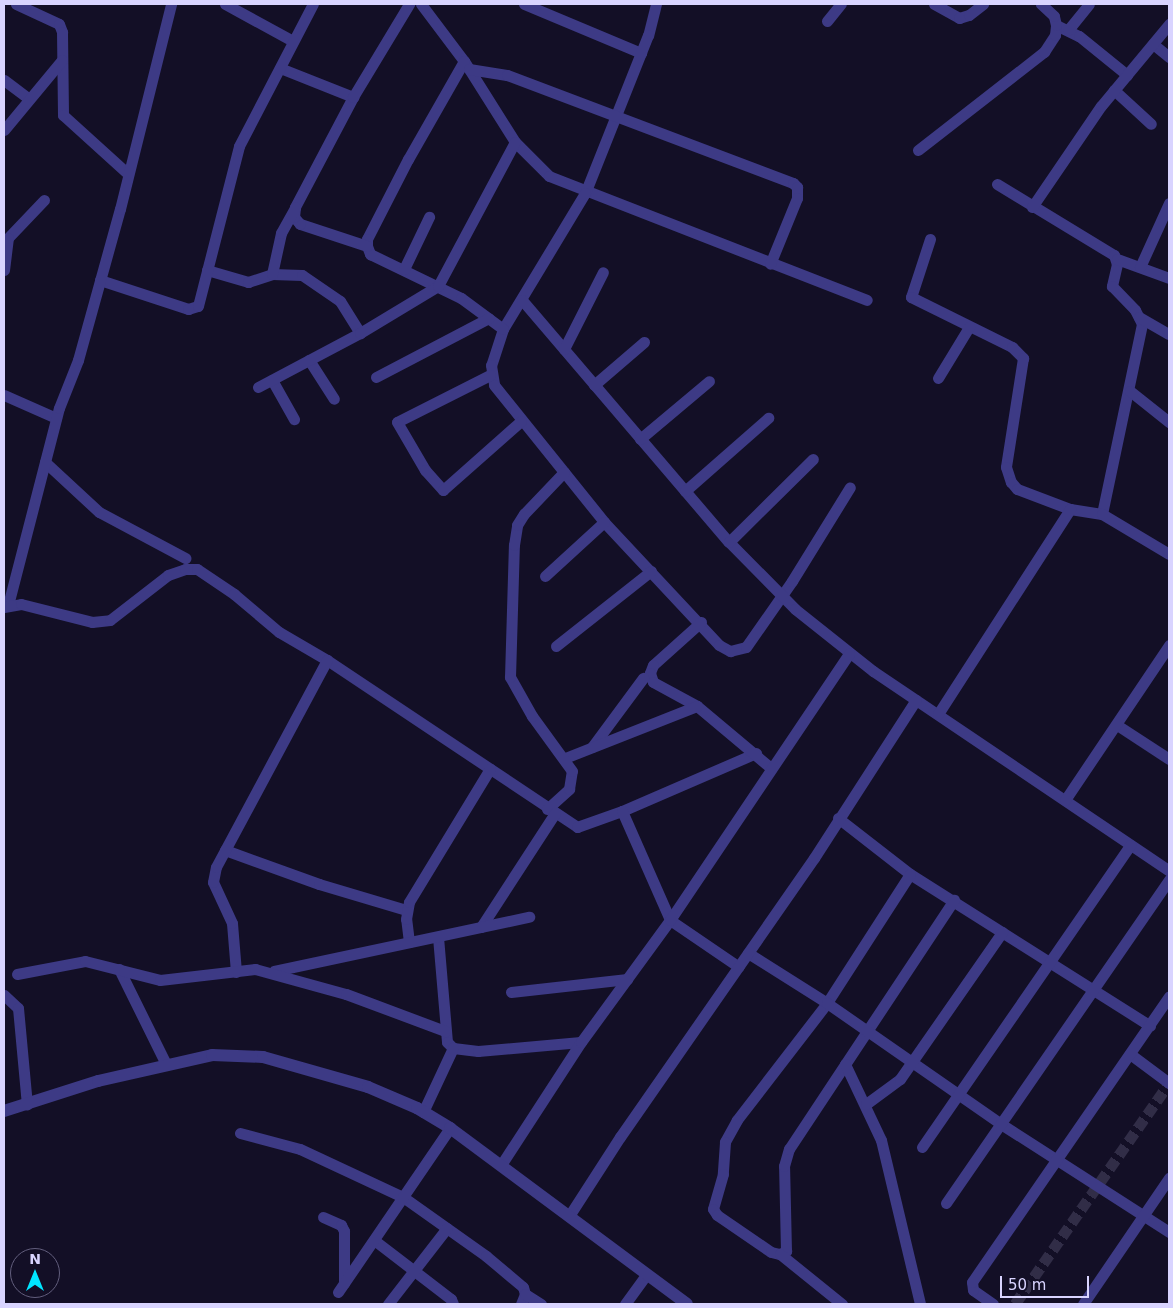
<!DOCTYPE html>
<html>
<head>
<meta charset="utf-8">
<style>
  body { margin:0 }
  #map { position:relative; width:1173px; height:1308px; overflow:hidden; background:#130f26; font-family:"DejaVu Sans",sans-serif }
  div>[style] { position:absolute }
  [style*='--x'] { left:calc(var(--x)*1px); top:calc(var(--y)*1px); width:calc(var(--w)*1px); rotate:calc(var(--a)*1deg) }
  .minor-tunnel>* { height:11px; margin-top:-5.5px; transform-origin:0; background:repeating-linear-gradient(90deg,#312d47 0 11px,transparent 0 16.5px) }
  .minor>* { height:11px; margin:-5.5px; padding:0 5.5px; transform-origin:5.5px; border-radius:5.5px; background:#3d3a85 }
  .tertiary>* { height:12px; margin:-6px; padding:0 6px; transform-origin:6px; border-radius:6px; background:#3d3a85 }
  span { translate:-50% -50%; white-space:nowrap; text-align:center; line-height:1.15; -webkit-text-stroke:4px #130f26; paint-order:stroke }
  .frame { position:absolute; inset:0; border:5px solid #d9d4ff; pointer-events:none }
  .north { position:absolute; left:10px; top:1248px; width:50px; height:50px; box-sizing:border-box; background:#130f26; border:1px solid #625e7d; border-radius:50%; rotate:0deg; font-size:14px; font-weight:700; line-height:20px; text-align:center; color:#d9d4ff }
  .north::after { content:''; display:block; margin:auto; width:18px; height:22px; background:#00e5ff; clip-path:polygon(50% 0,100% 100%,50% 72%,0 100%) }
  .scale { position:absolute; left:1000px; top:1276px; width:89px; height:22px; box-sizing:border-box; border:2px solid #d9d4ff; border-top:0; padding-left:6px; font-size:15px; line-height:18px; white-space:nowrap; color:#d9d4ff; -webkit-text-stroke:4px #130f26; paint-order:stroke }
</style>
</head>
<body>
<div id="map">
  <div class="minor-tunnel">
    <div style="--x:1015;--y:1304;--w:269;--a:-55.1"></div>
  </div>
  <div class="minor">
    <div style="--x:16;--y:4;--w:47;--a:24.9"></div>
    <div style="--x:59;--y:24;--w:9;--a:69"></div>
    <div style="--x:62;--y:32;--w:83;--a:89.3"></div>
    <div style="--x:63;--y:115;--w:86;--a:42.2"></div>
    <div style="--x:225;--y:4;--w:77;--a:28.6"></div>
    <div style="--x:421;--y:4;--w:71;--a:53"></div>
    <div style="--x:464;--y:61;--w:96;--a:57.8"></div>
    <div style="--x:515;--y:142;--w:48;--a:45"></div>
    <div style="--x:549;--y:176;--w:341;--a:21.3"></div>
    <div style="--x:524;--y:4;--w:127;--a:22.7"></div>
    <div style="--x:656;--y:4;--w:32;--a:104"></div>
    <div style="--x:648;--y:35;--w:170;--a:111.7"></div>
    <div style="--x:585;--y:193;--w:159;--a:121.1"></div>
    <div style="--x:503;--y:329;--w:38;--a:108"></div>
    <div style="--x:491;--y:365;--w:20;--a:81"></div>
    <div style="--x:494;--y:385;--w:176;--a:51.2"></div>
    <div style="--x:604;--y:522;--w:168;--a:46.9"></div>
    <div style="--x:719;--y:645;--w:13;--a:29"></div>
    <div style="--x:730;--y:651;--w:16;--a:-14"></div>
    <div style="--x:746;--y:647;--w:80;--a:-55.1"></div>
    <div style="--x:792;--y:581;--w:110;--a:-58.3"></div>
    <div style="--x:934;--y:4;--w:29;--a:29"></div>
    <div style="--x:959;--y:18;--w:10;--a:-17"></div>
    <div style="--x:969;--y:15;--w:18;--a:-38"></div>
    <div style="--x:827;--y:21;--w:22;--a:-51"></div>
    <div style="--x:1056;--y:25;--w:25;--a:26"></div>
    <div style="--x:1079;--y:36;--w:62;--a:39.1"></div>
    <div style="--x:1068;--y:30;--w:33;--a:-51"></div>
    <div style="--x:1153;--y:44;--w:21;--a:39"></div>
    <div style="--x:464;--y:61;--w:113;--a:119.7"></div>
    <div style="--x:408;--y:159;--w:90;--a:117.1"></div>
    <div style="--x:367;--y:239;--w:7;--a:90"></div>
    <div style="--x:367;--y:246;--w:9;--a:69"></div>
    <div style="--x:370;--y:254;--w:101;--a:25.8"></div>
    <div style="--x:461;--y:298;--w:52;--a:36.4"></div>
    <div style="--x:280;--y:68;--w:79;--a:21.7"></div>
    <div style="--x:469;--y:69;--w:38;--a:9"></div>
    <div style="--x:507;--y:75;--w:306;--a:20.7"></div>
    <div style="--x:793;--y:183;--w:6;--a:45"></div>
    <div style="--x:797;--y:187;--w:11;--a:90"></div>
    <div style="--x:797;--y:198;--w:71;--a:112.2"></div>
    <div style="--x:4;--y:80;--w:31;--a:37"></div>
    <div style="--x:1114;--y:90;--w:50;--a:42.6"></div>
    <div style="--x:4;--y:130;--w:91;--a:-50.4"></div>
    <div style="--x:918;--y:150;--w:160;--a:-37.9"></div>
    <div style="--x:1044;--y:52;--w:20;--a:-57"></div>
    <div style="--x:1055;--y:35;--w:10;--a:-84"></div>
    <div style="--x:1056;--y:25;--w:9;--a:-103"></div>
    <div style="--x:1054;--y:16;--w:18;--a:-137"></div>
    <div style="--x:997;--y:184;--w:137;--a:31.3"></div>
    <div style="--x:1114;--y:255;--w:9;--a:72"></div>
    <div style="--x:1117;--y:264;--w:23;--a:103"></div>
    <div style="--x:1112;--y:286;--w:33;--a:46"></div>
    <div style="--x:1135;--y:310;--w:16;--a:63"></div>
    <div style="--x:1142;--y:324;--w:194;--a:101.9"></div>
    <div style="--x:1032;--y:207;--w:122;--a:-55.7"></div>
    <div style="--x:1101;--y:106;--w:107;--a:-50.3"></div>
    <div style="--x:930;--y:239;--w:61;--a:108.1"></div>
    <div style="--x:911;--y:297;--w:113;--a:26.3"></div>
    <div style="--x:1012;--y:347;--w:16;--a:45"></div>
    <div style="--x:1023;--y:358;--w:110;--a:98.9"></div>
    <div style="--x:1006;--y:467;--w:16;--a:72"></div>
    <div style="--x:1011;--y:482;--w:9;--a:49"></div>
    <div style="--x:1017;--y:489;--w:57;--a:20.7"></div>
    <div style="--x:1070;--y:509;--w:32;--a:9"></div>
    <div style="--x:1102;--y:514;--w:78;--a:30.8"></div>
    <div style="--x:4;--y:242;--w:58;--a:-46.4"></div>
    <div style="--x:367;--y:246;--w:71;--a:-161.8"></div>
    <div style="--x:300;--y:224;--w:9;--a:-131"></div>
    <div style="--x:294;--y:217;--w:10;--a:-84"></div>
    <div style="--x:295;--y:207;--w:124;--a:-62.2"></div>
    <div style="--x:353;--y:97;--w:109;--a:-58.9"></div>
    <div style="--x:1117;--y:259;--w:55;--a:20.1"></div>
    <div style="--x:1140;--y:267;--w:70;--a:-65.6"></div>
    <div style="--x:404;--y:269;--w:58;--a:-64.3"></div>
    <div style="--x:4;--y:270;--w:32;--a:-83"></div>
    <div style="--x:207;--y:270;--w:43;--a:16.3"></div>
    <div style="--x:248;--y:282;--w:25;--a:-18"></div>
    <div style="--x:272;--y:274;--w:30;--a:2"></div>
    <div style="--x:302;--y:275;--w:46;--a:34.4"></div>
    <div style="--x:340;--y:301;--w:38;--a:58"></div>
    <div style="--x:272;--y:274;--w:42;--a:-77.6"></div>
    <div style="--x:281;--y:233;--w:29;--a:-61"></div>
    <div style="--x:100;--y:280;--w:93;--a:18.2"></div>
    <div style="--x:188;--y:309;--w:10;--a:-17"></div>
    <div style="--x:198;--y:306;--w:165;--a:-75.6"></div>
    <div style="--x:239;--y:146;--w:160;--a:-62.5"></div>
    <div style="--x:522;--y:300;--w:318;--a:49.5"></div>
    <div style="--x:729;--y:542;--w:94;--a:45.4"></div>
    <div style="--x:795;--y:609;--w:100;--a:38.5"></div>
    <div style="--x:873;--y:671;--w:357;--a:34"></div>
    <div style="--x:1139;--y:317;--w:34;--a:30"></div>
    <div style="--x:564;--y:349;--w:86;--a:-63.1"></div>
    <div style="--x:309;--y:360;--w:46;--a:57.3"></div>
    <div style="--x:490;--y:375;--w:104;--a:153.2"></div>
    <div style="--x:397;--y:422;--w:56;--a:59.7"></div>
    <div style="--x:425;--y:470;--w:27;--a:48"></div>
    <div style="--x:443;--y:490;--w:104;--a:-41.5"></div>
    <div style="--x:376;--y:377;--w:127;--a:-27.6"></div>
    <div style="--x:938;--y:378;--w:60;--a:-58.7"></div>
    <div style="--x:272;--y:380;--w:45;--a:60.6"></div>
    <div style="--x:594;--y:385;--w:66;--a:-40.7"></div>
    <div style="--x:258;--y:387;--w:115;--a:-27.9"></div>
    <div style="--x:360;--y:333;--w:91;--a:-31.1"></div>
    <div style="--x:438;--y:286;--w:163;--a:-61.9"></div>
    <div style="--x:1130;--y:391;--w:50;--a:38.5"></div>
    <div style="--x:4;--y:395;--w:57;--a:23.9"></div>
    <div style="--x:640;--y:439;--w:90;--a:-40"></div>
    <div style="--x:45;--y:462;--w:74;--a:42.8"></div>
    <div style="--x:99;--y:512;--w:98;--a:28.1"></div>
    <div style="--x:685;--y:491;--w:111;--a:-41.3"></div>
    <div style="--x:729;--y:542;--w:118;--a:-44.7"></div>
    <div style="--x:545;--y:576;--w:80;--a:-42.5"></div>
    <div style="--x:8;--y:605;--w:203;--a:-75.5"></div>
    <div style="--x:59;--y:408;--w:52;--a:-68.4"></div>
    <div style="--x:78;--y:360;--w:157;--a:-74.5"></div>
    <div style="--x:120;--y:209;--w:211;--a:-76"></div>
    <div style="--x:4;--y:607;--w:17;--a:-10"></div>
    <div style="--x:21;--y:604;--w:73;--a:14.2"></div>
    <div style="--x:92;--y:622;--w:18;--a:-6"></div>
    <div style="--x:110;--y:620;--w:73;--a:-37.8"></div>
    <div style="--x:168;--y:575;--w:18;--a:-19"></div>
    <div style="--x:185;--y:569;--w:12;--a:0"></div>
    <div style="--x:197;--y:569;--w:45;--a:34"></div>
    <div style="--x:234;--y:594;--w:59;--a:40.2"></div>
    <div style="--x:279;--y:632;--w:56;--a:30.3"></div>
    <div style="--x:327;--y:660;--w:301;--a:33.7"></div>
    <div style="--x:577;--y:827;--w:48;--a:-19.6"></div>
    <div style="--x:622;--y:811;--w:146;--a:-23.4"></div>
    <div style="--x:701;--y:622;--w:64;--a:138.1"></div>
    <div style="--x:653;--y:665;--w:9;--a:111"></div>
    <div style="--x:650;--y:673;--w:9;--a:72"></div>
    <div style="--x:653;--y:682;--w:50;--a:28.6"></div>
    <div style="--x:697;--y:706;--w:97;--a:40"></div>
    <div style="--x:556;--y:646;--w:121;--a:-38.3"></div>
    <div style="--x:938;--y:714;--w:244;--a:-57.2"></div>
    <div style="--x:1117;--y:725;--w:62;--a:33.2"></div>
    <div style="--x:592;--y:747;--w:86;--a:-53.5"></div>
    <div style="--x:565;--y:758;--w:142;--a:-21.5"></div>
    <div style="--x:1065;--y:800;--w:187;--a:-56.1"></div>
    <div style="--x:547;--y:809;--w:30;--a:-42"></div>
    <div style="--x:569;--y:789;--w:18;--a:-81"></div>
    <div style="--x:572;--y:771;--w:68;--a:-126"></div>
    <div style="--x:532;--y:716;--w:45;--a:-119.4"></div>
    <div style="--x:510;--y:677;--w:132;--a:-88.3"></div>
    <div style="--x:514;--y:545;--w:20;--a:-81"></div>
    <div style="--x:517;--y:525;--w:13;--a:-58"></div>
    <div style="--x:524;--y:514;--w:58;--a:-46.4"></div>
    <div style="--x:622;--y:811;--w:119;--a:66.2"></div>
    <div style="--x:670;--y:920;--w:83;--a:34.3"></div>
    <div style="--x:838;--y:818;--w:91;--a:37.9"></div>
    <div style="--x:910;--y:874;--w:284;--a:32.3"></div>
    <div style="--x:225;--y:850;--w:100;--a:19.9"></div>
    <div style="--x:319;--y:884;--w:91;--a:16.6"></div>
    <div style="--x:910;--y:874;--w:153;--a:122.8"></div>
    <div style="--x:827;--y:1003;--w:148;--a:127.6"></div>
    <div style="--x:737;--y:1120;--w:25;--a:119"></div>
    <div style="--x:725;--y:1142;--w:32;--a:94"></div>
    <div style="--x:723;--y:1174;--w:36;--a:106"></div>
    <div style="--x:713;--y:1209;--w:7;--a:56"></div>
    <div style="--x:717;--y:1215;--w:65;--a:34.4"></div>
    <div style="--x:771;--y:1252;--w:9;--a:13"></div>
    <div style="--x:780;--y:1254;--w:7;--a:-27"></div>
    <div style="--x:786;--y:1251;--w:85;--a:-91.3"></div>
    <div style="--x:784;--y:1166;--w:18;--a:-74"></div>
    <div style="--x:789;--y:1149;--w:299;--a:-56.5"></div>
    <div style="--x:481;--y:927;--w:136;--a:-57"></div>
    <div style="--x:438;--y:937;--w:105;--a:85.1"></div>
    <div style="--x:447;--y:1042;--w:8;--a:45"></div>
    <div style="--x:453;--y:1048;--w:25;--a:7"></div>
    <div style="--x:478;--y:1051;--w:103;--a:-5"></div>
    <div style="--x:409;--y:942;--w:23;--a:-97"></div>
    <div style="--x:406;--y:919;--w:17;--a:-80"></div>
    <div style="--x:409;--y:902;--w:156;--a:-58.7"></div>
    <div style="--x:748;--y:953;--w:93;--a:32.3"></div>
    <div style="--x:827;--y:1003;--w:212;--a:34.8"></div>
    <div style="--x:1001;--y:1124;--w:200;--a:32.7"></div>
    <div style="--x:119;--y:969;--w:106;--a:63.7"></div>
    <div style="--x:274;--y:971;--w:261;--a:-12"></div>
    <div style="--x:236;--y:972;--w:49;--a:-94.7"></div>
    <div style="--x:232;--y:923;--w:45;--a:-114.9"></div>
    <div style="--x:213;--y:882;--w:15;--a:-79"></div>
    <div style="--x:216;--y:867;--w:235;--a:-61.8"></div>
    <div style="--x:17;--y:974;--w:69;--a:-10.8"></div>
    <div style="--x:85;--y:961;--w:77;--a:14.2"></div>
    <div style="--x:160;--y:980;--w:96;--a:-6.6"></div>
    <div style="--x:255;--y:969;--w:94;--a:15.4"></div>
    <div style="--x:346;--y:994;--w:106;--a:20.5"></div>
    <div style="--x:511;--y:992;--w:117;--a:-6.4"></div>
    <div style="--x:4;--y:995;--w:19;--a:43"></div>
    <div style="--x:18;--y:1008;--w:97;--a:84.7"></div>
    <div style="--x:1130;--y:1054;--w:49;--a:36.6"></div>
    <div style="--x:845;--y:1064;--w:84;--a:64.7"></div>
    <div style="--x:881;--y:1140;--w:169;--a:76.6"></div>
    <div style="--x:866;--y:1104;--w:42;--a:-36.3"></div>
    <div style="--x:900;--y:1079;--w:179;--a:-55.2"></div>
    <div style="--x:423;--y:1112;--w:71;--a:-64.9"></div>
    <div style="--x:240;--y:1133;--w:62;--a:14.9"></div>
    <div style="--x:300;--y:1149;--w:114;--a:25"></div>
    <div style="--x:403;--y:1197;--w:102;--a:35.4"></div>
    <div style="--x:486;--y:1256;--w:48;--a:40"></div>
    <div style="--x:523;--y:1287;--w:7;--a:74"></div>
    <div style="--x:525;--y:1294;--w:11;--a:112"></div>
    <div style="--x:922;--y:1147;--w:367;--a:-55.4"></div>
    <div style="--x:501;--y:1165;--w:147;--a:-57"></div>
    <div style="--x:581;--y:1042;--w:151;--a:-53.9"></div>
    <div style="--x:670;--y:920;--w:321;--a:-56.1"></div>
    <div style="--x:946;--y:1203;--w:393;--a:-55.4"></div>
    <div style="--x:569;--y:1216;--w:94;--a:-57.2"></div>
    <div style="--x:620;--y:1137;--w:340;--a:-55.2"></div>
    <div style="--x:814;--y:858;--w:188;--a:-57.2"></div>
    <div style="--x:323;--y:1217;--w:20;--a:24"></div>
    <div style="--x:341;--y:1225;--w:7;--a:63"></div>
    <div style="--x:344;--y:1231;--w:52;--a:90"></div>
    <div style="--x:374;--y:1240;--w:97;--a:37.5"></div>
    <div style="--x:451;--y:1299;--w:5;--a:68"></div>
    <div style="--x:780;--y:1254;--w:80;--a:38.9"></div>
    <div style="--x:338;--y:1292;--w:199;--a:-55.7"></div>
    <div style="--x:525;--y:1294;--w:19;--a:32"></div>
    <div style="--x:388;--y:1304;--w:96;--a:-52.2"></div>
    <div style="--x:625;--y:1304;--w:34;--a:-54"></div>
    <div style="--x:993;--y:1304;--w:24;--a:-145"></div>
    <div style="--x:973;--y:1290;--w:8;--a:-97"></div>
    <div style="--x:972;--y:1282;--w:347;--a:-55.4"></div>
    <div style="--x:1083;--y:1304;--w:153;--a:-55.7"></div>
  </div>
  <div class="tertiary">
    <div style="--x:4;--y:1111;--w:99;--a:-17.7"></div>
    <div style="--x:98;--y:1081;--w:117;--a:-12.8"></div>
    <div style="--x:212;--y:1055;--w:51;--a:2.2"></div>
    <div style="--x:263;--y:1057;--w:109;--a:15.9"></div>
    <div style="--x:368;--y:1087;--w:53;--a:23.2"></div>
    <div style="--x:417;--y:1108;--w:39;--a:31"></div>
    <div style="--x:450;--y:1128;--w:295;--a:36.6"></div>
  </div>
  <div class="frame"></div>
  <div class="north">N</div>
  <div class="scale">50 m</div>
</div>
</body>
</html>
